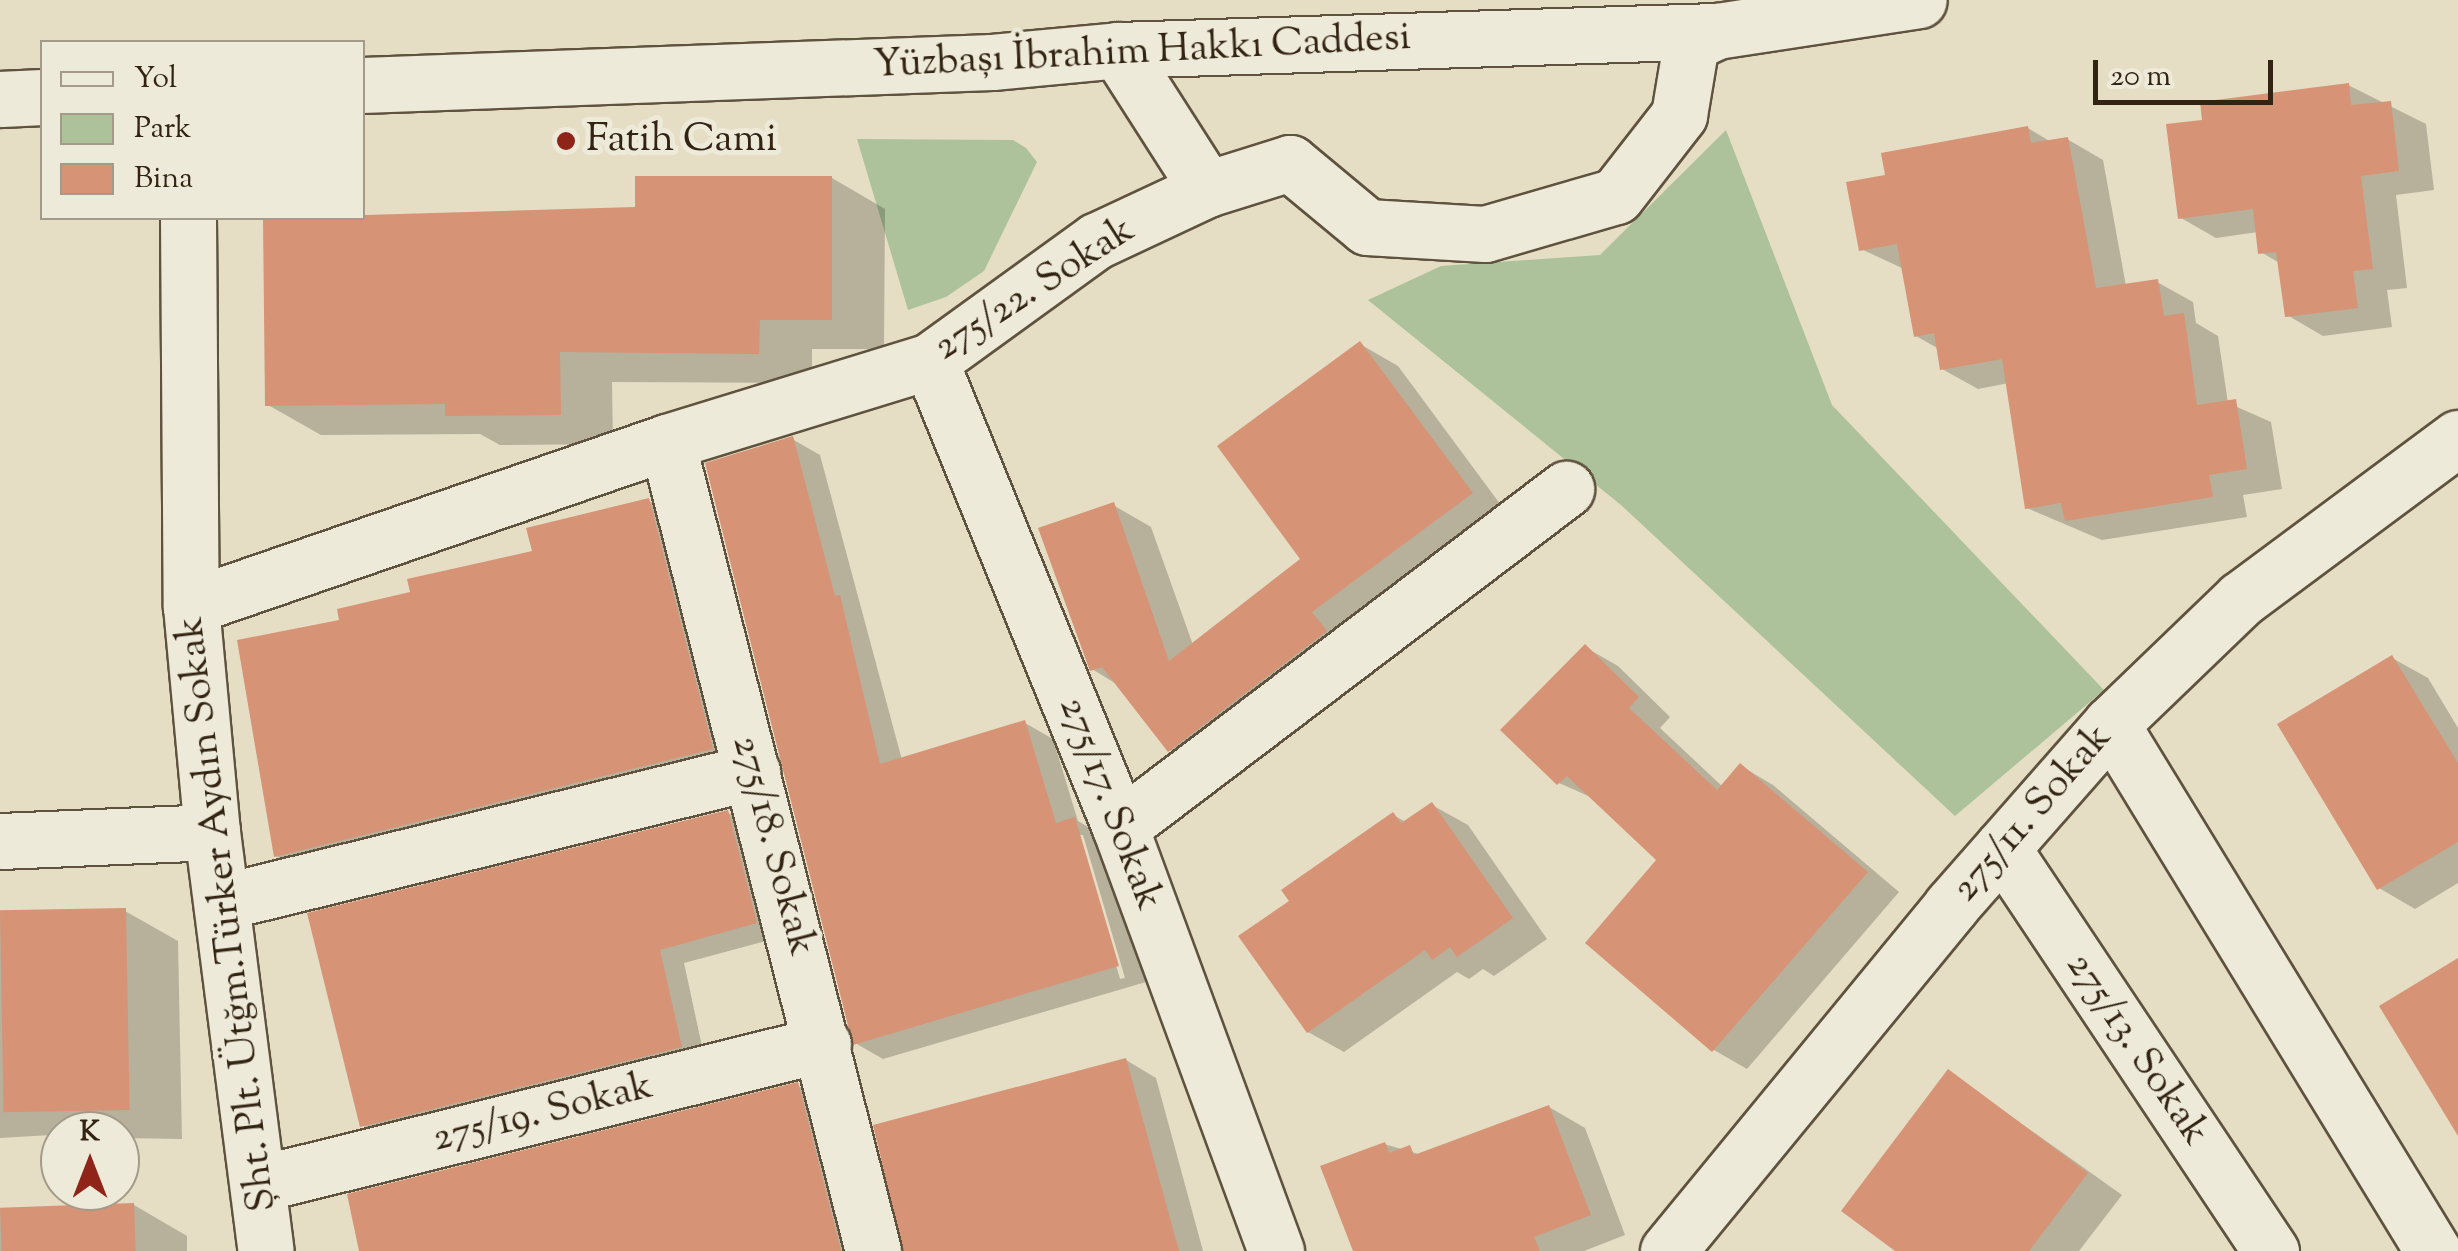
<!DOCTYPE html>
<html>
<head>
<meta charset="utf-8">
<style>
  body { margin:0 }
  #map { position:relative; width:2458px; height:1251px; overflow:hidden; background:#e5dec4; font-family:"Sorts Mill Goudy",serif }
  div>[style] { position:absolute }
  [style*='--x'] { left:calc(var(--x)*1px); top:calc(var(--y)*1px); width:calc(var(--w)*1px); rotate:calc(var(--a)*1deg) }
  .green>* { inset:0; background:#adc29a }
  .shadow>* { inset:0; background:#0003 }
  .building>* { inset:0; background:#d69375; transform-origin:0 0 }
  .roads { filter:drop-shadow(2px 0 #5f523e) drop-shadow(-2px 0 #5f523e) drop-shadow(0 2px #5f523e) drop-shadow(0 -2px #5f523e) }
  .street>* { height:55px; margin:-27.5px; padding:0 27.5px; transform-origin:27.5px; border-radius:27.5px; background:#eeead9 }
  .secondary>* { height:55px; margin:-27.5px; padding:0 27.5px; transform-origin:27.5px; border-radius:27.5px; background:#eeead9 }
  .dots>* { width:28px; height:28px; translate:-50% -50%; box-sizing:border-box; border:5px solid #eeead9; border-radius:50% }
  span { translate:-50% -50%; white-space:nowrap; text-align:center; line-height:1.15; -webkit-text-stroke:10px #eeead9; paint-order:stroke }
  .street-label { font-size:40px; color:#322312 }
  .poi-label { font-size:40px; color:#322312 }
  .left { translate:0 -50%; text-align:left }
  .legend { position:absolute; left:40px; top:40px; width:325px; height:180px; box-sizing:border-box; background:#eeead9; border:2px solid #a39a89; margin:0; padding:12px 18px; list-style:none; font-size:30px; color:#322312 }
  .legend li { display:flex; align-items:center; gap:20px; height:50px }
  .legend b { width:50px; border:2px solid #a39a89 }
  .north { position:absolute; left:40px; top:1111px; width:100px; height:100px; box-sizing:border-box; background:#eeead9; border:2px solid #a39a89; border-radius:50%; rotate:0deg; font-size:28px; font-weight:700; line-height:40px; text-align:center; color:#322312 }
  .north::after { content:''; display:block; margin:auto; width:35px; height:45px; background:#8f2418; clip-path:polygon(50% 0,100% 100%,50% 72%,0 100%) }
  .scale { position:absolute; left:2093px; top:60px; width:180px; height:45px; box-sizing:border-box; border:5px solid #322312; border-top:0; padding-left:12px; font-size:30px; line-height:35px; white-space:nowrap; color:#322312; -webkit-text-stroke:8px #eeead9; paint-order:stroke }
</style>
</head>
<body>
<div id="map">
  <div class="green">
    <div style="clip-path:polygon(1726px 130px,1832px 405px,2104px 690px,1955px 816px,1621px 505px,1368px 300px,1441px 266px,1600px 255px)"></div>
    <div style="clip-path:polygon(857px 139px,1013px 140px,1026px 148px,1037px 162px,984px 271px,946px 297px,908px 310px)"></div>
  </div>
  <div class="shadow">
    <div style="clip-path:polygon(2348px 85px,2426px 124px,2434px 190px,2396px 195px,2407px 288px,2387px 290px,2392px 327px,2323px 336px,2287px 315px,2281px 264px,2261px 252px,2258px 232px,2216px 238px,2181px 218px,2205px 122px)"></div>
    <div style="clip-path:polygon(2028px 128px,2051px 142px,2067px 139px,2103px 160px,2126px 286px,2157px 282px,2193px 302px,2196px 323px,2218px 336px,2228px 403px,2271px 422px,2282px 489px,2243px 495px,2247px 517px,2102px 540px,2027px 508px,2009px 383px,1978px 389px,1942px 369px,1939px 349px,1916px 336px,1904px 269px,1861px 249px,1888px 177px)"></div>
    <div style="clip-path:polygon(832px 178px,885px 209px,884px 349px,812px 349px,812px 383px,612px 382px,613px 444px,500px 445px,480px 434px,321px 435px,268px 405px,265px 218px,637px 210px)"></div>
    <div style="clip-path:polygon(1360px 344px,1398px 366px,1509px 516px,1207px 771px,1169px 750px,1118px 685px,1092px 669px,1113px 505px,1151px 527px,1193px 645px,1304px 559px)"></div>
    <div style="clip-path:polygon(evenodd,792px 439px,820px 455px,902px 760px,1025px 723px,1053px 739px,1078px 821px,1103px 836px,1146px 982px,883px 1059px,855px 1043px,792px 439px,1078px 835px,1083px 835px,1125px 978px,1120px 979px,1078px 835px)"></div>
    <div style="clip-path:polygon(649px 501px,674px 515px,737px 763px,301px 870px,276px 856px,342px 622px,535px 553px)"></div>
    <div style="clip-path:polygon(1585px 647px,1618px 666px,1670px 717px,1660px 728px,1723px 787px,1741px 766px,1773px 785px,1899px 892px,1747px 1069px,1714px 1050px,1588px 943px,1660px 860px,1595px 799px,1559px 783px)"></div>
    <div style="clip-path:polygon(2392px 658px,2428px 678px,2458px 728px,2458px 883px,2415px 909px,2379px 888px)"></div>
    <div style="clip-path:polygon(1432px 805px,1468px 825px,1547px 939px,1494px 976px,1483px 969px,1469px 979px,1457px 972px,1344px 1052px,1308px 1032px,1292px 902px,1393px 815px,1406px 822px)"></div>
    <div style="clip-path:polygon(728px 813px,753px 827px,781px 937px,684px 963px,705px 1060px,387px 1139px,362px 1125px)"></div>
    <div style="clip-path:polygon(125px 911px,178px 941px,182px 1139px,120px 1138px,120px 1131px,0 1138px,0 914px)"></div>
    <div style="clip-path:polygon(1126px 1060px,1156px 1078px,1203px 1251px,905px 1251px)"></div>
    <div style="clip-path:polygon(1949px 1072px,2122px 1195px,2079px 1251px,1899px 1251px)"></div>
    <div style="clip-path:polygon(797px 1085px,826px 1102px,866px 1251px,360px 1251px)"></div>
    <div style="clip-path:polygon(1549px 1107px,1585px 1128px,1625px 1235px,1584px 1251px,1356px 1251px,1384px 1144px,1422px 1155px)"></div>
    <div style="clip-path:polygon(134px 1205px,187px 1236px,187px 1251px,0 1251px,0 1209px)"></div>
  </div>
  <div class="building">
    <div style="clip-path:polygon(2349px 83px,2351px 105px,2391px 101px,2399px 171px,2361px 176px,2373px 269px,2353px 271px,2358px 308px,2285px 317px,2276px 252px,2258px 254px,2253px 209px,2178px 219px,2166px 124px,2202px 120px,2200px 102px)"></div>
    <div style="clip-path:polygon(2028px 126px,2031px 143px,2068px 137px,2096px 288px,2158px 279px,2164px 316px,2184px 313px,2197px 405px,2236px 399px,2247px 469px,2209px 475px,2213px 497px,2065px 521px,2061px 503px,2025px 509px,2002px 359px,1940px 370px,1934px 333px,1914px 337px,1897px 244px,1859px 251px,1846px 182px,1885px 175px,1881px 153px)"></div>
    <div style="clip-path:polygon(635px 176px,832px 176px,832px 320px,760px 320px,759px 354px,560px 352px,561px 415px,445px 416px,445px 404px,265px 406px,263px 218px,635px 207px)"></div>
    <div style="clip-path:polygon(1360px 341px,1473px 493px,1312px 612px,1327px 631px,1168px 752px,1102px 667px,1090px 671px,1038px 528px,1114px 502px,1169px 661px,1300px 559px,1217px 446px)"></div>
    <div style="clip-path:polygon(793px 436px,835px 596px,840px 595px,880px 764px,1025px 720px,1056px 823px,1075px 817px,1119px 966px,853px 1045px,705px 463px)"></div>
    <div style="clip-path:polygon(649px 498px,713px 749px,274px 857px,237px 640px,339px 620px,337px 609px,410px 592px,407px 579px,532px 551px,526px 528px)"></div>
    <div style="clip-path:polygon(1585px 644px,1639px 697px,1629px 708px,1717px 790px,1740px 763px,1868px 872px,1712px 1052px,1585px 943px,1656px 860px,1567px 776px,1557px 785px,1500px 730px)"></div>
    <div style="clip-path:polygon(2392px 655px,2458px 763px,2458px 842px,2377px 890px,2277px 724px)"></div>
    <div style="clip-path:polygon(1432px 802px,1513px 918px,1457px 957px,1450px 947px,1432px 960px,1425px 950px,1307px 1033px,1238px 936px,1289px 901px,1281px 890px,1393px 812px,1401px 823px)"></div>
    <div style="clip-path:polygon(728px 810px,757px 923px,660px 950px,682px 1047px,360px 1127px,307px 913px)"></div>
    <div style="left:126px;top:908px;width:202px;height:126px;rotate:89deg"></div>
    <div style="clip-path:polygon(2458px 958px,2458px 1136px,2379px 1006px)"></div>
    <div style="clip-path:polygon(1126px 1058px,1179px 1251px,903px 1251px,873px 1125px)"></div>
    <div style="clip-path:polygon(1948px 1069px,2088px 1173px,2029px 1251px,1895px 1251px,1841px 1211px)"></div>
    <div style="clip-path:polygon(798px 1082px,841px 1251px,359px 1251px,347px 1194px)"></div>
    <div style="clip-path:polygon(1549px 1105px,1591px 1215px,1534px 1237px,1540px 1251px,1353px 1251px,1320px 1166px,1385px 1142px,1389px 1153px,1410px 1145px,1414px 1155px)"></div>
    <div style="left:134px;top:1203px;width:48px;height:134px;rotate:88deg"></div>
  </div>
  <div class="roads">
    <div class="street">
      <div style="--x:1118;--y:50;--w:165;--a:57.4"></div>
      <div style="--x:930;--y:361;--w:503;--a:67.82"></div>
      <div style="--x:1120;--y:827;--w:452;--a:69.8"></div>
      <div style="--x:667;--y:442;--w:835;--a:75.71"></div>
      <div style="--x:191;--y:606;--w:503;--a:-19.01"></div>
      <div style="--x:667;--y:442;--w:275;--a:-17.1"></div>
      <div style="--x:930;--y:361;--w:205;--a:-35.9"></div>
      <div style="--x:1096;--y:241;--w:123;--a:-25.1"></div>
      <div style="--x:1207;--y:189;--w:87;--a:-17.4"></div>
      <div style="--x:1290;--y:163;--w:100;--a:39.7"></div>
      <div style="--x:1367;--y:227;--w:118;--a:3.4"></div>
      <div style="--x:1485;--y:234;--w:136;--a:-16.2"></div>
      <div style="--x:1616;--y:196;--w:103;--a:-52.1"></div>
      <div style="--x:1679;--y:115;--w:73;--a:-80.5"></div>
      <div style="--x:1691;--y:43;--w:29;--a:-25"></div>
      <div style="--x:2111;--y:724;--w:618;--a:58.57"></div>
      <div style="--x:1120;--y:827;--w:560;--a:-37.16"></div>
      <div style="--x:0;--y:841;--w:212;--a:-2.4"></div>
      <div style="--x:2002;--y:848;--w:485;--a:56.3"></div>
      <div style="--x:222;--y:902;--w:546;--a:-13.78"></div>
      <div style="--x:262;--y:1183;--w:578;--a:-13.92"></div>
      <div style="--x:1668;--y:1251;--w:446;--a:-50.6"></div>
      <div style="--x:1951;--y:906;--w:242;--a:-48.7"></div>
      <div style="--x:2111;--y:724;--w:180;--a:-43.9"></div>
      <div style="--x:2241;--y:599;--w:270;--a:-36.6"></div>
    </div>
    <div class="secondary">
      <div style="--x:362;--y:85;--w:630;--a:-2.09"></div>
      <div style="--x:992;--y:62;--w:127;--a:-5.4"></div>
      <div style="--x:1118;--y:50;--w:599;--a:-1.82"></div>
      <div style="--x:1717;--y:31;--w:204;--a:-8.7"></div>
      <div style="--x:0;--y:99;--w:42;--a:-2.7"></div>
      <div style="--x:188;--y:218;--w:388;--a:89.6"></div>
      <div style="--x:191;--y:606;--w:227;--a:84.7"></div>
      <div style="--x:212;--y:832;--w:422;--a:82.7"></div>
    </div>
  </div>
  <div class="dots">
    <div style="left:566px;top:141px;background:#8f2418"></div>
  </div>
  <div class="street-label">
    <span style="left:1142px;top:53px;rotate:-3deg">Yüzbaşı İbrahim Hakkı Caddesi</span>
    <span style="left:1035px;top:290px;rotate:-33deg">275/22. Sokak</span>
    <span style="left:1109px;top:804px;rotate:69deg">275/17. Sokak</span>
    <span style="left:2033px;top:814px;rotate:-49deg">275/11. Sokak</span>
    <span style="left:772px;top:846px;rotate:75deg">275/18. Sokak</span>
    <span style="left:228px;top:914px;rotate:-97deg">Şht. Plt. Ütğm.Türker Aydın Sokak</span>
    <span style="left:2136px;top:1050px;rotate:56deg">275/13. Sokak</span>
    <span style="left:543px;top:1114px;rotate:-14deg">275/19. Sokak</span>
  </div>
  <div class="poi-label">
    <span class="left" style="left:586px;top:141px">Fatih Cami</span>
  </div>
  <ul class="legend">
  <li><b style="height:12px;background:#eeead9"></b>Yol</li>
  <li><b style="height:28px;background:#adc29a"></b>Park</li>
  <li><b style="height:28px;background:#d69375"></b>Bina</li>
  </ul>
  <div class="north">K</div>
  <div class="scale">20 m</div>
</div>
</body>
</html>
